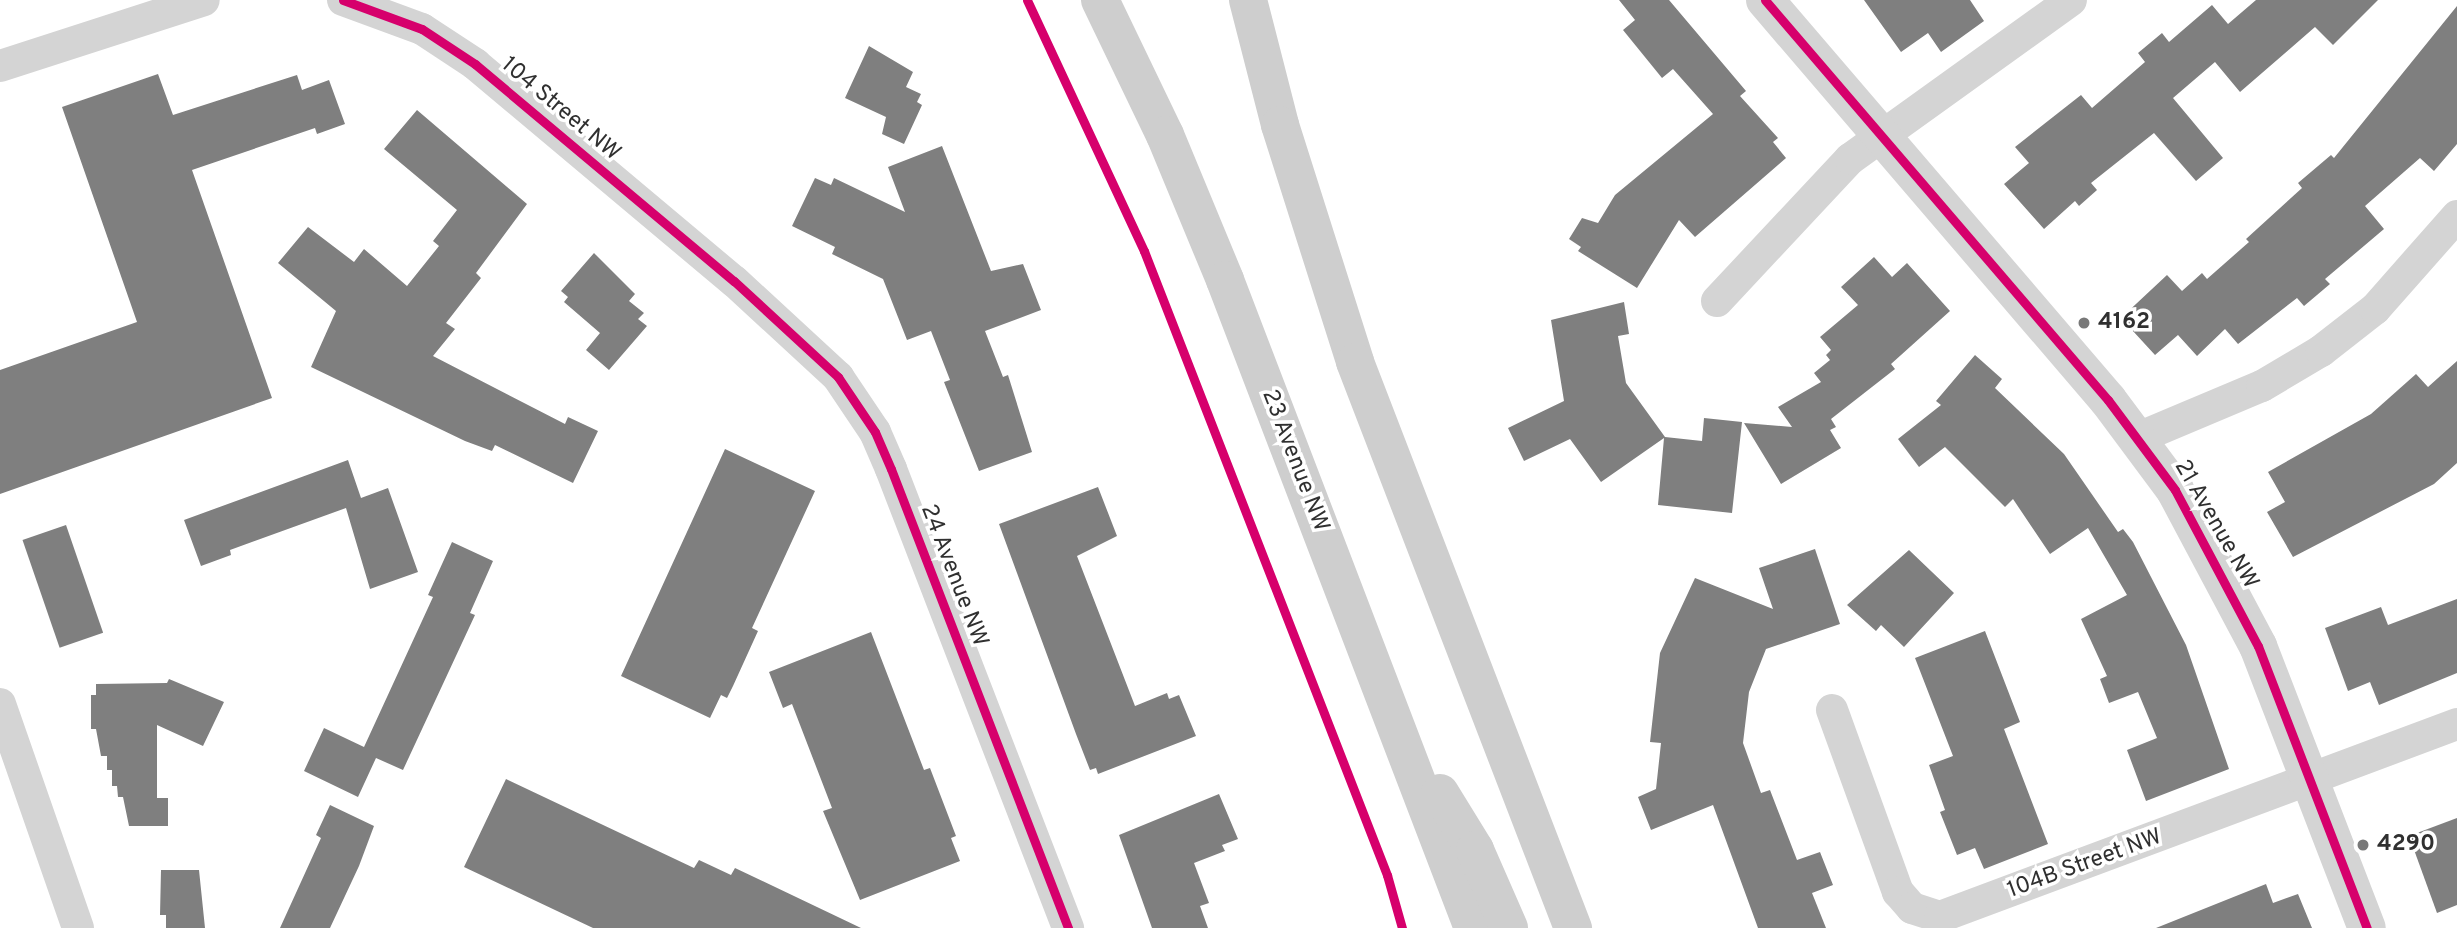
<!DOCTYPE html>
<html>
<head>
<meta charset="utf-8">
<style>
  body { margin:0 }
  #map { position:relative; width:2457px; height:928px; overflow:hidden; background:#fff; font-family:Overpass,sans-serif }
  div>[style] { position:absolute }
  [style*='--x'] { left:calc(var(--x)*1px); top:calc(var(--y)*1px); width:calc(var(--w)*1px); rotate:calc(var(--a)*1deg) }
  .building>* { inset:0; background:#7f7f7f; transform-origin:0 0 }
  .minor>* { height:32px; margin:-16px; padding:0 16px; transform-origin:16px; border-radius:16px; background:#d4d4d4 }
  .tertiary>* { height:38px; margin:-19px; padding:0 19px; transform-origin:19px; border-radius:19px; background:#d4d4d4 }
  .secondary>* { height:38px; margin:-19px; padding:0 19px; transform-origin:19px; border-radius:19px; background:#cecece }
  .cycleway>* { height:9px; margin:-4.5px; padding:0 4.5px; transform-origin:4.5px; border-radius:4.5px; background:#d6006c }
  .dots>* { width:19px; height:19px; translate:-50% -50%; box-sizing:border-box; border:4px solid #fff; border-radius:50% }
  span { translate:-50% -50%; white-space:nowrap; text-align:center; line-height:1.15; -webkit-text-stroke:7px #fff; paint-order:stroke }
  .street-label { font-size:23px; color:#303030 }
  .poi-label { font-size:23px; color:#303030; font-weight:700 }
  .left { translate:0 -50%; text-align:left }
</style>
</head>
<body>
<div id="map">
  <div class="building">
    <div style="clip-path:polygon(1619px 0,1669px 0,1746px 91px,1740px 96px,1778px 138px,1773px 142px,1786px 158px,1695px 237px,1679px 220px,1637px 288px,1578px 251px,1581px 247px,1569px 239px,1582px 218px,1598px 223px,1615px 195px,1713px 114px,1673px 69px,1662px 78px,1623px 30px,1635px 20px)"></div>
    <div style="clip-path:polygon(1864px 0,1970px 0,1984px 21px,1941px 52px,1928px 33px,1901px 52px)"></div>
    <div style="clip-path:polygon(2256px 0,2378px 0,2333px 45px,2315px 27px,2240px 92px,2215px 62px,2173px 98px,2223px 158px,2196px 181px,2154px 133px,2091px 183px,2097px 190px,2079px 206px,2075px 201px,2044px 229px,2004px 184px,2029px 163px,2015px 147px,2081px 95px,2092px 108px,2145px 62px,2138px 53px,2162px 33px,2169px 42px,2212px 5px,2228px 24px)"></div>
    <div style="clip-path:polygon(2457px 6px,2457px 144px,2434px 171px,2420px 158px,2365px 206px,2384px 229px,2325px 279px,2330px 284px,2304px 306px,2297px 298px,2238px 344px,2225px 329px,2197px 356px,2178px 335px,2155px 355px,2121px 318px,2167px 275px,2182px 291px,2202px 273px,2207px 279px,2249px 242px,2246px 239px,2302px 188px,2298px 183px,2331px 155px,2334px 158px)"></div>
    <div style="clip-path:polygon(869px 46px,913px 72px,906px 87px,921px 94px,917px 102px,922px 105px,904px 144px,882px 134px,886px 117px,845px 98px)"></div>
    <div style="clip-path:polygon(158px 74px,173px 115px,297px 75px,302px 90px,329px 80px,345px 124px,317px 134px,315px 128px,192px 170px,272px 398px,0 494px,0 370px,137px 322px,62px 107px)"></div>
    <div style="clip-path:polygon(417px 110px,527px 204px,476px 273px,481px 278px,446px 323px,455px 329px,433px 356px,565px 424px,568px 417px,598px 431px,573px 483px,495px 445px,492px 451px,465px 441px,311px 367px,336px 311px,278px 263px,308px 227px,354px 262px,364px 249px,407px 286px,439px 246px,433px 241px,457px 210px,384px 149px)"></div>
    <div style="clip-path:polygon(942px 146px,991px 271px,1023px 264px,1041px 310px,985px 331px,1003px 377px,1008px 375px,1032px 452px,979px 471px,944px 382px,950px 380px,931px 331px,907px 340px,883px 279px,832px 254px,835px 247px,792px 226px,815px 178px,831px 185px,834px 178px,905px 212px,888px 167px)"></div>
    <div style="clip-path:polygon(594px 253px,635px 294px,629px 301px,644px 313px,638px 319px,647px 326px,609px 370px,586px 350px,600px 333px,564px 302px,568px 297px,561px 291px)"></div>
    <div style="clip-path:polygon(1874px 257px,1892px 277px,1907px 263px,1950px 311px,1891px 364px,1895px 369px,1831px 419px,1836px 427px,1830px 430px,1841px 448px,1781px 484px,1744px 423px,1792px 427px,1778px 407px,1821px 382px,1814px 373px,1830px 360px,1826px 355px,1831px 350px,1820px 337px,1858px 305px,1841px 287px)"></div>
    <div style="clip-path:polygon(1624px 302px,1629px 334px,1618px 336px,1626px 383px,1665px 437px,1702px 441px,1704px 418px,1742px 422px,1732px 513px,1658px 505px,1664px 438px,1601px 482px,1570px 439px,1524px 461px,1508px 428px,1564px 401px,1551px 320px)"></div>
    <div style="clip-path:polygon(1975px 355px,2002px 379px,1995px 388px,2064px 454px,2118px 532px,2123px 529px,2133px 542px,2186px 645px,2229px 769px,2146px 801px,2127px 750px,2157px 738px,2138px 692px,2109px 703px,2100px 679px,2107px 676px,2081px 619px,2127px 595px,2088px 528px,2050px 554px,2013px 499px,2005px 507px,1945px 447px,1919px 467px,1898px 439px,1941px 405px,1936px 401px)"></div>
    <div style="clip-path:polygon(2457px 361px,2457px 463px,2434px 484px,2293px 557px,2267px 512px,2285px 502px,2268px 472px,2371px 414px,2416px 374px,2428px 387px)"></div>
    <div style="clip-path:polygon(725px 449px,815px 491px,752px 628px,758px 631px,733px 686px,727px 698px,721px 695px,710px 718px,621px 676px)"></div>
    <div style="clip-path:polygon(348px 460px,361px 498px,388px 488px,418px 572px,370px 589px,346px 508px,230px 550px,231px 555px,201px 566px,184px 520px)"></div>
    <div style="clip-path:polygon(1098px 487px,1117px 536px,1077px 556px,1135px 706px,1167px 693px,1169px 699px,1179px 695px,1196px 736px,1098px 774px,1096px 768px,1090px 770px,1076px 734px,999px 524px)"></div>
    <div style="left:66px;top:525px;width:114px;height:46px;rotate:71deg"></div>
    <div style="clip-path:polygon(452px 542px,493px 561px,470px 613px,475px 615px,403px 770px,376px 758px,358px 797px,304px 771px,324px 728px,364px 747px,433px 597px,428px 595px)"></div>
    <div style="clip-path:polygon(1815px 549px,1840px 624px,1766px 649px,1749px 692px,1743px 743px,1761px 793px,1770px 790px,1797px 860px,1820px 852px,1833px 885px,1812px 893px,1826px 928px,1758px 928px,1713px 805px,1651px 830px,1638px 797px,1656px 789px,1661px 743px,1650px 742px,1660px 653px,1695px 578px,1773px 609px,1759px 568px)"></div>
    <div style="clip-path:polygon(1909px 550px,1954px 593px,1904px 647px,1881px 625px,1876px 631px,1847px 605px)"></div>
    <div style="clip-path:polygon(2457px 599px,2457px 673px,2379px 705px,2370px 682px,2348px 691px,2325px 628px,2381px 607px,2388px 625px)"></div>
    <div style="clip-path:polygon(1985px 631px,2020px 722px,2004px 729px,2048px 844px,1984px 869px,1975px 848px,1957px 855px,1940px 812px,1945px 810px,1929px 765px,1953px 756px,1915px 658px)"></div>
    <div style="clip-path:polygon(871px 632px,924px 770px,930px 768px,956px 836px,951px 838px,960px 861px,860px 900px,823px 811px,832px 808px,792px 704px,783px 708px,769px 672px)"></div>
    <div style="clip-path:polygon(169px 679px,224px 702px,203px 746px,157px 725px,157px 798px,168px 798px,168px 826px,129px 826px,123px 797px,118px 797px,117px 786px,112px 786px,112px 770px,107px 770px,107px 756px,101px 756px,96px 729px,91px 729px,91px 695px,96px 695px,96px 684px,167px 683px)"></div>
    <div style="clip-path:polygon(506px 779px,694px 868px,699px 860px,731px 875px,735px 868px,861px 928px,593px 928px,464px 867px)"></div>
    <div style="clip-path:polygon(1219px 794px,1238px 839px,1222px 845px,1225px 851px,1194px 863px,1209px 903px,1200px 906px,1208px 928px,1152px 928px,1119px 835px)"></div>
    <div style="clip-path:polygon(330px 805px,374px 826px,359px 866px,330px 928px,280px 928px,321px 838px,316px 835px)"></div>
    <div style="clip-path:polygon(2457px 818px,2457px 905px,2437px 913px,2409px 836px)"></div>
    <div style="clip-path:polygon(161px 870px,199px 870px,205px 928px,166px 928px,166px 915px,160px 915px)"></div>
    <div style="clip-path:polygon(2266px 884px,2273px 903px,2298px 894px,2312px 928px,2156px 928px)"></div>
  </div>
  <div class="minor">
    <div style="--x:343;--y:0;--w:84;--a:20.2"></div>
    <div style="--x:422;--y:29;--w:64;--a:33.4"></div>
    <div style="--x:475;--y:64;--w:338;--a:40"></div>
    <div style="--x:734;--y:281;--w:142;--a:42.7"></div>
    <div style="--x:838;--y:377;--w:66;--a:56.1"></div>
    <div style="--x:875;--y:432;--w:40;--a:66.6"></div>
    <div style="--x:891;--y:469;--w:492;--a:68.9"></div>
    <div style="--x:0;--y:66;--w:214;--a:-17.9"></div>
    <div style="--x:1717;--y:301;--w:195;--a:-46.9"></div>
    <div style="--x:1850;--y:159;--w:272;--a:-35.7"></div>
    <div style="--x:2138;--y:438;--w:134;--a:-22.8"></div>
    <div style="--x:2262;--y:386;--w:69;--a:-30.7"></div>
    <div style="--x:2321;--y:351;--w:68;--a:-37.9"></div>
    <div style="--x:2375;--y:309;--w:124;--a:-48.6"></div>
    <div style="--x:0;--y:704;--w:237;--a:70.8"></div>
    <div style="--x:1832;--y:710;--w:194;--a:70.1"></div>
    <div style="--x:1898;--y:892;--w:21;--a:49"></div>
    <div style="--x:1912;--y:908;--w:29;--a:18"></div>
    <div style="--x:1940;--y:917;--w:552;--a:-20.47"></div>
  </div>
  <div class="tertiary">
    <div style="--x:1765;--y:0;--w:527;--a:49.39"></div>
    <div style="--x:2108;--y:400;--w:112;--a:53.3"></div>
    <div style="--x:2175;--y:490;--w:177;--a:62"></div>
    <div style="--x:2258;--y:646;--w:302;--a:68.9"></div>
  </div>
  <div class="secondary">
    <div style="--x:1100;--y:0;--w:150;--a:64.3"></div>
    <div style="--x:1165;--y:135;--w:157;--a:67.5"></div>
    <div style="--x:1225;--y:280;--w:694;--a:69.06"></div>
    <div style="--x:1248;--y:0;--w:129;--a:75.6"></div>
    <div style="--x:1280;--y:125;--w:249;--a:72.4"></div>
    <div style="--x:1355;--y:362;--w:607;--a:68.94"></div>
    <div style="--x:1440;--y:793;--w:67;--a:58.4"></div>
    <div style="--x:1475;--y:850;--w:85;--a:66.4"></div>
  </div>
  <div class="cycleway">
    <div style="--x:343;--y:0;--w:84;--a:20.2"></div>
    <div style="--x:422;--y:29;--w:64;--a:33.4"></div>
    <div style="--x:475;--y:64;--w:338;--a:40"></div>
    <div style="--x:734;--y:281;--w:142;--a:42.7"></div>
    <div style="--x:838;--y:377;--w:66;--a:56.1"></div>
    <div style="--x:875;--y:432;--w:40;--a:66.6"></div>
    <div style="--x:891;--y:469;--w:492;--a:68.9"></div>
    <div style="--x:1027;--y:0;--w:277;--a:65"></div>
    <div style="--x:1144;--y:251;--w:670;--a:68.72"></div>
    <div style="--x:1387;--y:875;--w:55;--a:74.2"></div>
    <div style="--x:1765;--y:0;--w:527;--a:49.39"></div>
    <div style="--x:2108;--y:400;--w:112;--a:53.3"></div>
    <div style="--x:2175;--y:490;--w:177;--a:62"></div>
    <div style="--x:2258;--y:646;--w:302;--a:68.9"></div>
  </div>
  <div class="dots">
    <div style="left:2084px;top:323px;background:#787878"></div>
    <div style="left:2363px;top:845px;background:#787878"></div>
  </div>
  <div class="street-label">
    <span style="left:560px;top:110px;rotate:40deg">104 Street NW</span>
    <span style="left:1294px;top:461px;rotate:69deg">23 Avenue NW</span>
    <span style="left:2215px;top:525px;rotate:60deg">21 Avenue NW</span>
    <span style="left:953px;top:576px;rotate:69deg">24 Avenue NW</span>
    <span style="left:2085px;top:865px;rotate:-20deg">104B Street NW</span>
  </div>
  <div class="poi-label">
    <span class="left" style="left:2098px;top:323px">4162</span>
    <span class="left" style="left:2377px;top:845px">4290</span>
  </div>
</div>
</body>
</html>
